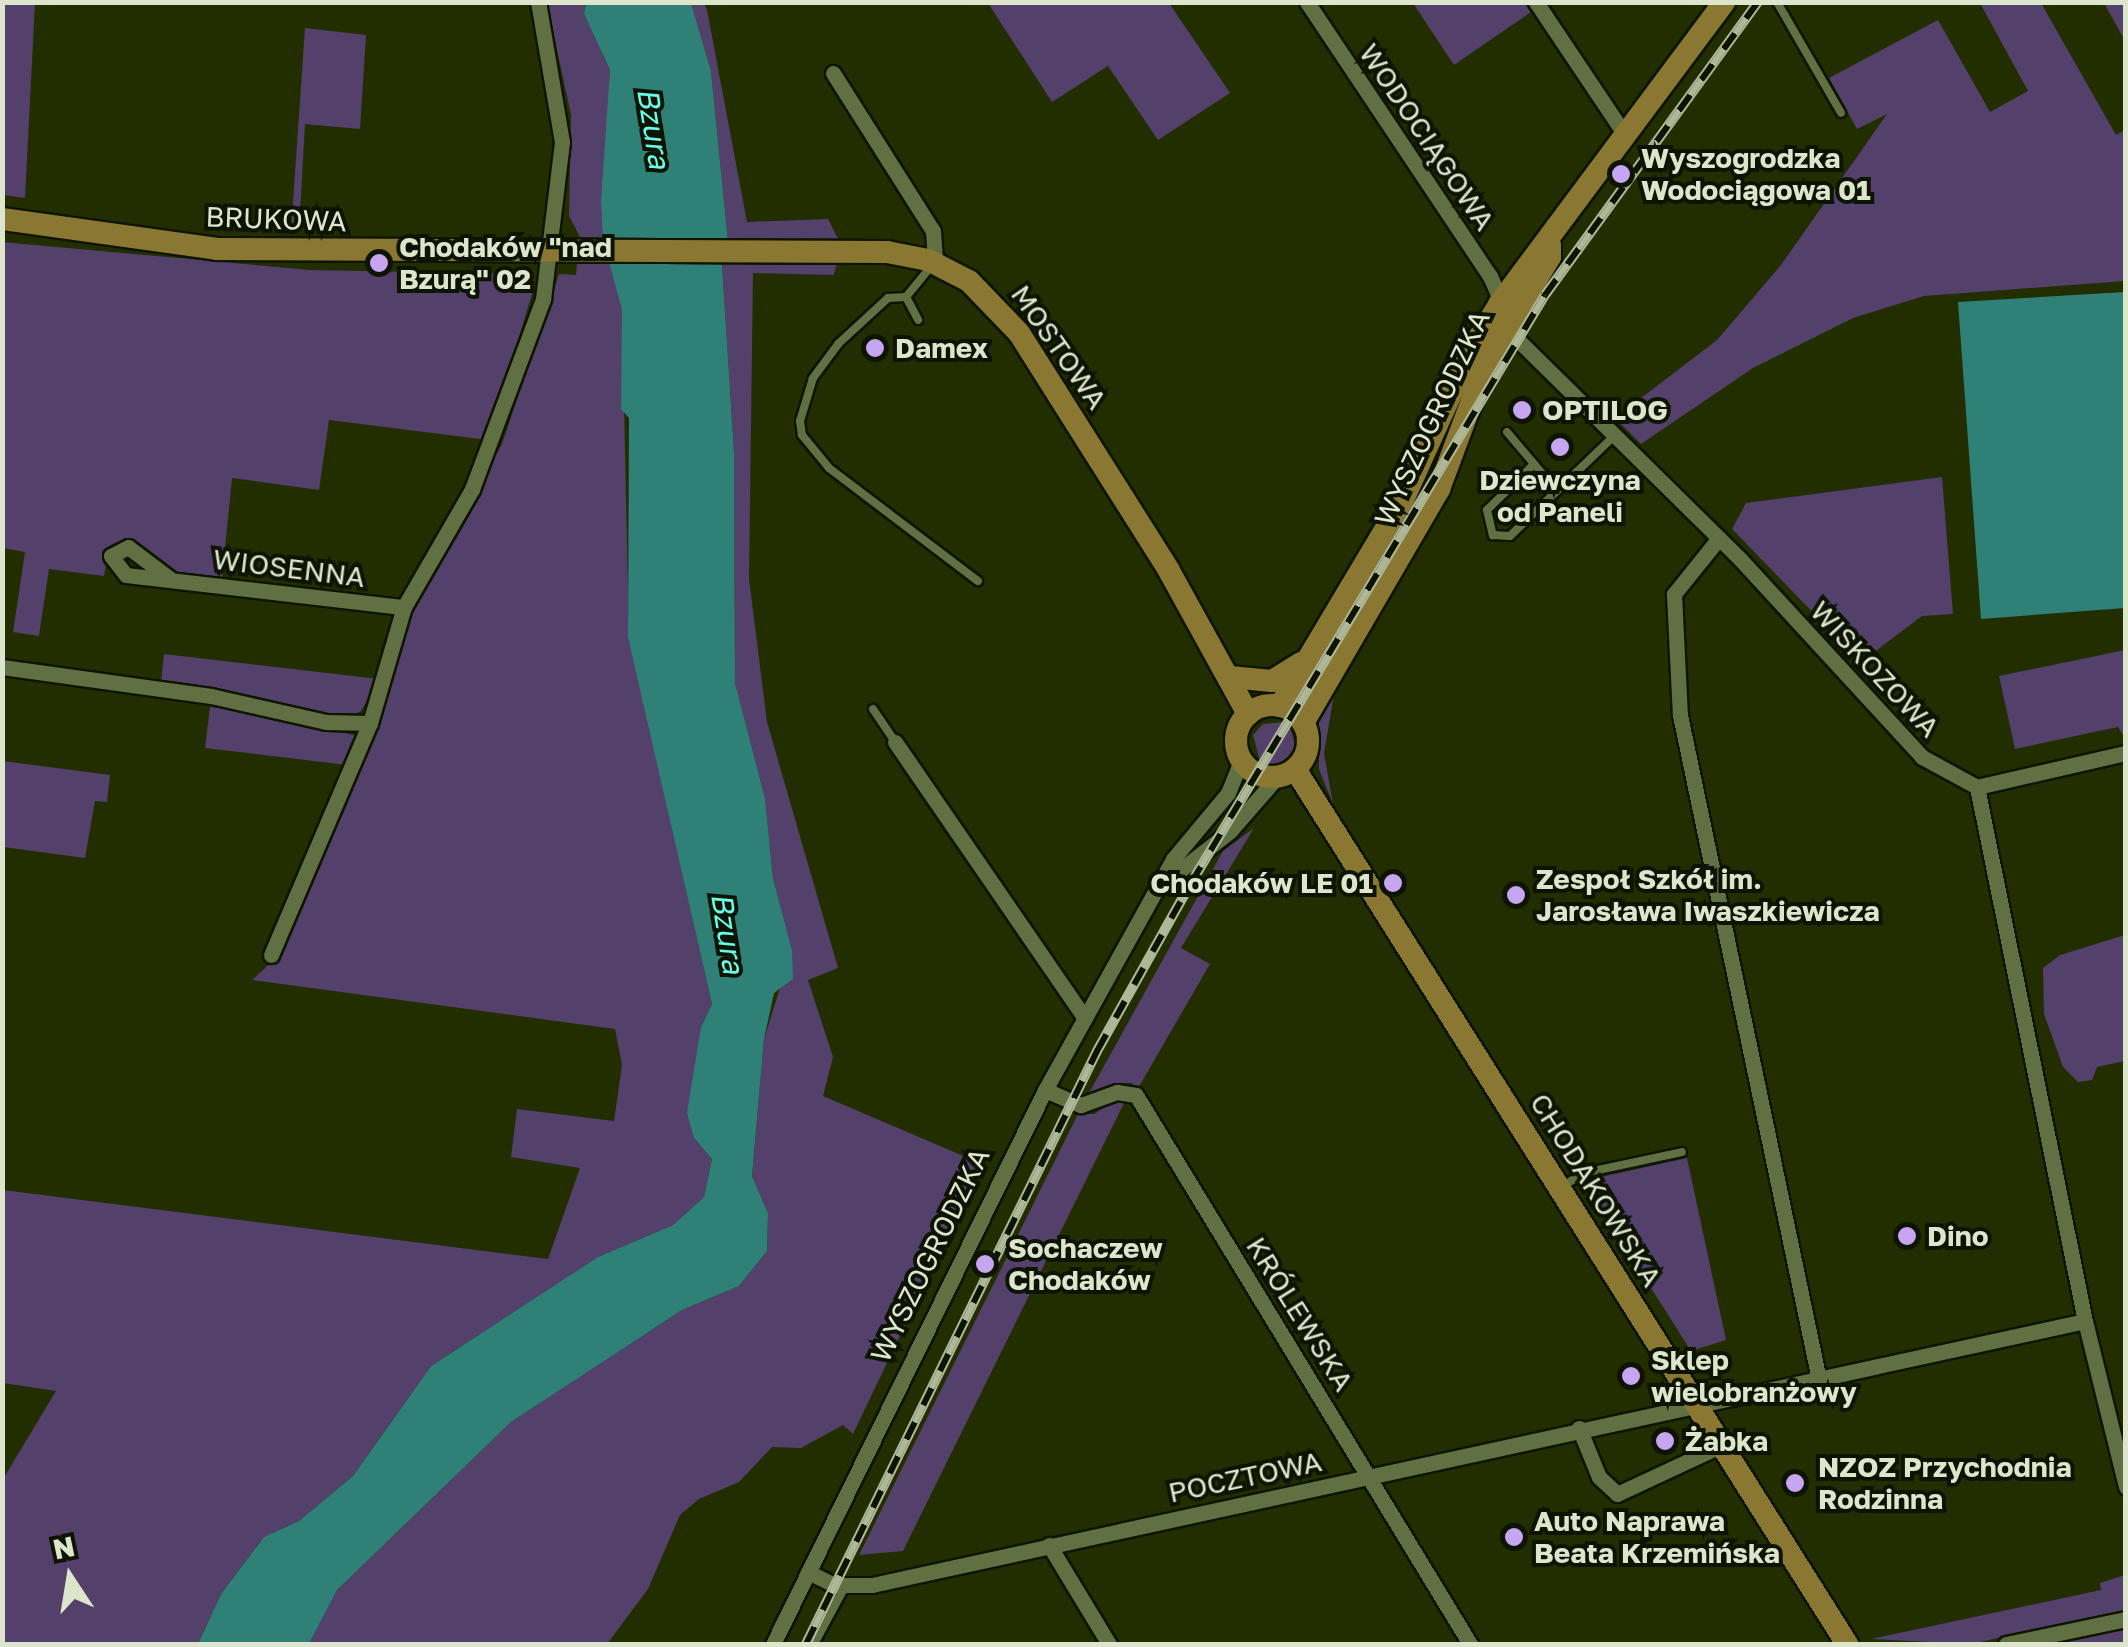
<!DOCTYPE html>
<html>
<head>
<meta charset="utf-8">
<style>
  body { margin:0 }
  #map { position:relative; width:2128px; height:1647px; overflow:hidden; background:#222e00; font-family:"Golos Text",sans-serif }
  div>[style] { position:absolute }
  [style*='--x'] { left:calc(var(--x)*1px); top:calc(var(--y)*1px); width:calc(var(--w)*1px); rotate:calc(var(--a)*1deg) }
  .green>* { inset:0; background:#53406b }
  .water>* { inset:0; background:#2f8177 }
  .roads { filter:drop-shadow(2px 0 #0d1500) drop-shadow(-2px 0 #0d1500) drop-shadow(0 2px #0d1500) drop-shadow(0 -2px #0d1500) }
  .lane>* { height:8px; margin:-4px; padding:0 4px; transform-origin:4px; border-radius:4px; background:#617042 }
  .street>* { height:15px; margin:-7.5px; padding:0 7.5px; transform-origin:7.5px; border-radius:7.5px; background:#617042 }
  .secondary>* { height:22px; margin:-11px; padding:0 11px; transform-origin:11px; border-radius:11px; background:#8a7832 }
  .secondary>.ring { margin:-11px; padding:0; box-sizing:content-box; background:none; border:22px solid #8a7832; border-radius:50% }
  .rail>* { height:10px; margin-top:-5px; transform-origin:0; background:repeating-linear-gradient(90deg,#0e1403 0 19px,#aeb899 0 38px); box-sizing:border-box; border-block:2px solid #aeb899 }
  .dots>* { width:28px; height:28px; translate:-50% -50%; box-sizing:border-box; border:5px solid #0e1403; border-radius:50% }
  span { translate:-50% -50%; white-space:nowrap; text-align:center; line-height:1.15; -webkit-text-stroke:8px #0e1403; paint-order:stroke }
  .street-label { font-size:28px; color:#dde6cd }
  .poi-label { font-size:28px; color:#dde6cd; font-weight:700 }
  .left { translate:0 -50%; text-align:left }
  .right { translate:-100% -50%; text-align:right }
  .water-label { font-size:30px; color:#68fdea; font-style:italic }
  .frame { position:absolute; inset:0; border:5px solid #dde6cd; pointer-events:none }
  .north { position:absolute; left:20px; top:1527px; width:100px; height:100px; -webkit-text-stroke:8px #0e1403; paint-order:stroke; rotate:348deg; font-size:28px; font-weight:700; line-height:40px; text-align:center; color:#dde6cd }
  .north::after { content:''; display:block; margin:auto; width:35px; height:45px; background:#dde6cd; clip-path:polygon(50% 0,100% 100%,50% 72%,0 100%) }
</style>
</head>
<body>
<div id="map">
  <div class="green">
    <div style="clip-path:polygon(3px 2px,35px 3px,25px 198px,3px 195px)"></div>
    <div style="clip-path:polygon(547px 3px,586px 3px,584px 14px,610px 70px,603px 239px,580px 237px,569px 216px,571px 115px)"></div>
    <div style="clip-path:polygon(691px 3px,704px 3px,707px 10px,747px 222px,828px 219px,838px 239px,728px 241px,711px 71px)"></div>
    <div style="clip-path:polygon(988px 3px,1169px 3px,1230px 93px,1158px 140px,1108px 66px,1052px 102px)"></div>
    <div style="clip-path:polygon(1413px 3px,1525px 3px,1531px 12px,1454px 65px)"></div>
    <div style="clip-path:polygon(1980px 3px,2041px 3px,2116px 135px,2125px 130px,2125px 281px,1924px 296px,1853px 318px,1753px 368px,1641px 444px,1615px 418px,1717px 340px,1781px 265px,1887px 114px,1857px 129px,1829px 78px,1938px 20px,1990px 112px,2028px 91px)"></div>
    <div style="clip-path:polygon(2104px 3px,2125px 3px,2125px 41px)"></div>
    <div style="clip-path:polygon(305px 28px,366px 35px,360px 129px,305px 124px,299px 231px,291px 231px)"></div>
    <div style="clip-path:polygon(2px 242px,310px 270px,523px 274px,532px 294px,488px 440px,329px 420px,319px 490px,232px 478px,222px 578px,172px 571px,136px 542px,122px 540px,109px 546px,104px 576px,49px 569px,39px 636px,13px 632px,25px 552px,3px 548px)"></div>
    <div style="clip-path:polygon(837px 262px,834px 275px,753px 273px,749px 579px,767px 722px,838px 968px,808px 980px,833px 1057px,823px 1096px,982px 1164px,853px 1434px,843px 1425px,801px 1448px,772px 1447px,739px 1482px,699px 1499px,680px 1515px,648px 1589px,607px 1644px,309px 1644px,337px 1590px,511px 1422px,682px 1310px,739px 1286px,767px 1251px,768px 1213px,752px 1176px,764px 1039px,792px 950px,773px 878px,765px 798px,735px 683px,734px 452px,722px 264px)"></div>
    <div style="clip-path:polygon(577px 263px,612px 263px,622px 310px,629px 637px,712px 1004px,701px 1027px,694px 1138px,712px 1159px,704px 1197px,673px 1225px,598px 1257px,431px 1366px,353px 1476px,299px 1521px,264px 1537px,221px 1594px,198px 1644px,3px 1644px,3px 1479px,56px 1391px,3px 1383px,3px 1190px,548px 1259px,580px 1168px,511px 1157px,517px 1109px,614px 1121px,622px 1065px,615px 1029px,252px 980px,277px 957px,375px 727px,410px 610px,502px 444px,559px 274px,576px 275px)"></div>
    <div style="clip-path:polygon(1942px 477px,1953px 614px,1922px 616px,1861px 662px,1732px 529px,1746px 503px)"></div>
    <div style="clip-path:polygon(2125px 650px,2125px 738px,2118px 727px,2015px 749px,1999px 676px)"></div>
    <div style="clip-path:polygon(164px 654px,379px 679px,361px 711px,345px 719px,161px 683px)"></div>
    <div style="clip-path:polygon(1336px 683px,1324px 753px,1333px 804px,1319px 769px,1319px 718px)"></div>
    <div style="clip-path:polygon(210px 707px,262px 712px,357px 736px,347px 765px,205px 748px)"></div>
    <div style="clip-path:polygon(1284px 722px,1260px 761px,1253px 735px,1263px 724px)"></div>
    <div style="clip-path:polygon(1290px 726px,1297px 753px,1280px 767px,1265px 765px)"></div>
    <div style="clip-path:polygon(3px 761px,110px 775px,107px 802px,95px 801px,85px 858px,3px 847px)"></div>
    <div style="clip-path:polygon(1254px 828px,1181px 948px,1210px 964px,1137px 1090px,1132px 1083px,1118px 1083px,1084px 1102px,1223px 851px)"></div>
    <div style="clip-path:polygon(2125px 935px,2125px 1061px,2097px 1067px,2092px 1080px,2078px 1082px,2063px 1067px,2044px 1014px,2043px 968px,2060px 955px)"></div>
    <div style="clip-path:polygon(1121px 1097px,1127px 1097px,903px 1551px,859px 1555px,1078px 1114px,1094px 1114px)"></div>
    <div style="clip-path:polygon(1687px 1158px,1726px 1340px,1691px 1351px,1583px 1181px)"></div>
    <div style="clip-path:polygon(2125px 1575px,2125px 1610px,1971px 1644px,1871px 1639px,2101px 1590px,2100px 1583px)"></div>
    <div style="clip-path:polygon(2125px 1624px,2125px 1644px,2035px 1644px)"></div>
  </div>
  <div class="water">
    <div style="clip-path:polygon(586px 3px,691px 3px,711px 71px,728px 241px,722px 264px,734px 452px,735px 683px,765px 798px,773px 878px,792px 950px,793px 979px,774px 993px,764px 1039px,752px 1176px,768px 1213px,767px 1251px,739px 1286px,682px 1310px,511px 1422px,337px 1590px,309px 1644px,198px 1644px,221px 1594px,264px 1537px,299px 1521px,353px 1476px,431px 1366px,598px 1257px,673px 1225px,704px 1197px,712px 1159px,694px 1138px,687px 1113px,701px 1027px,712px 1004px,628px 637px,629px 418px,621px 409px,622px 310px,603px 239px,601px 202px,610px 70px,584px 14px)"></div>
    <div style="clip-path:polygon(2125px 292px,2125px 608px,1981px 619px,1958px 302px)"></div>
  </div>
  <div class="roads">
    <div class="lane">
      <div style="--x:1777;--y:2;--w:128;--a:60"></div>
      <div style="--x:933;--y:264;--w:43;--a:129.3"></div>
      <div style="--x:906;--y:297;--w:18;--a:177"></div>
      <div style="--x:888;--y:298;--w:67;--a:137.4"></div>
      <div style="--x:839;--y:343;--w:44;--a:126.6"></div>
      <div style="--x:813;--y:378;--w:45;--a:106.8"></div>
      <div style="--x:800;--y:421;--w:14;--a:82"></div>
      <div style="--x:802;--y:435;--w:43;--a:50.7"></div>
      <div style="--x:829;--y:468;--w:187;--a:37.2"></div>
      <div style="--x:906;--y:297;--w:26;--a:62"></div>
      <div style="--x:1507;--y:432;--w:77;--a:49.7"></div>
      <div style="--x:1534;--y:464;--w:66;--a:135.6"></div>
      <div style="--x:1487;--y:510;--w:26;--a:77"></div>
      <div style="--x:1493;--y:535;--w:17;--a:3"></div>
      <div style="--x:1510;--y:536;--w:146;--a:-43.9"></div>
      <div style="--x:873;--y:709;--w:40;--a:56"></div>
      <div style="--x:1563;--y:1186;--w:25;--a:-32"></div>
      <div style="--x:1584;--y:1173;--w:100;--a:-12.1"></div>
      <div style="--x:814;--y:1644;--w:65;--a:-61.5"></div>
    </div>
    <div class="street">
      <div style="--x:1307;--y:2;--w:329;--a:56.3"></div>
      <div style="--x:1490;--y:276;--w:70;--a:66.4"></div>
      <div style="--x:1518;--y:340;--w:313;--a:44.6"></div>
      <div style="--x:1741;--y:560;--w:268;--a:47.4"></div>
      <div style="--x:1922;--y:757;--w:63;--a:28.6"></div>
      <div style="--x:1977;--y:787;--w:545;--a:78.57"></div>
      <div style="--x:1536;--y:2;--w:160;--a:56.2"></div>
      <div style="--x:833;--y:73;--w:187;--a:57.7"></div>
      <div style="--x:933;--y:231;--w:32;--a:86"></div>
      <div style="--x:1719;--y:538;--w:72;--a:128.8"></div>
      <div style="--x:1674;--y:594;--w:121;--a:87.2"></div>
      <div style="--x:1680;--y:715;--w:674;--a:78.19"></div>
      <div style="--x:169;--y:578;--w:51;--a:-142.9"></div>
      <div style="--x:128;--y:547;--w:19;--a:152"></div>
      <div style="--x:111;--y:556;--w:24;--a:52"></div>
      <div style="--x:126;--y:575;--w:280;--a:6.6"></div>
      <div style="--x:2;--y:667;--w:211;--a:7.9"></div>
      <div style="--x:211;--y:696;--w:118;--a:12.7"></div>
      <div style="--x:326;--y:722;--w:44;--a:1.3"></div>
      <div style="--x:370;--y:723;--w:121;--a:-73.7"></div>
      <div style="--x:404;--y:607;--w:136;--a:-60"></div>
      <div style="--x:472;--y:489;--w:203;--a:-69.5"></div>
      <div style="--x:543;--y:299;--w:158;--a:-83.1"></div>
      <div style="--x:562;--y:142;--w:142;--a:-99.7"></div>
      <div style="--x:895;--y:742;--w:335;--a:55.5"></div>
      <div style="--x:1977;--y:787;--w:153;--a:-12.9"></div>
      <div style="--x:1164;--y:883;--w:84;--a:-38.2"></div>
      <div style="--x:1230;--y:831;--w:73;--a:-48.9"></div>
      <div style="--x:271;--y:955;--w:252;--a:-66.9"></div>
      <div style="--x:1045;--y:1090;--w:39;--a:23"></div>
      <div style="--x:1081;--y:1105;--w:38;--a:-20"></div>
      <div style="--x:1117;--y:1092;--w:19;--a:9"></div>
      <div style="--x:1136;--y:1095;--w:643;--a:58.68"></div>
      <div style="--x:1579;--y:1428;--w:53;--a:67.8"></div>
      <div style="--x:1599;--y:1477;--w:25;--a:43"></div>
      <div style="--x:1617;--y:1494;--w:116;--a:-25"></div>
      <div style="--x:1049;--y:1545;--w:116;--a:58.8"></div>
      <div style="--x:808;--y:1572;--w:30;--a:26"></div>
      <div style="--x:835;--y:1585;--w:37;--a:0"></div>
      <div style="--x:872;--y:1585;--w:1241;--a:-12.28"></div>
      <div style="--x:2085;--y:1321;--w:171;--a:76.1"></div>
      <div style="--x:773;--y:1644;--w:617;--a:-63.85"></div>
      <div style="--x:1045;--y:1090;--w:264;--a:-61"></div>
      <div style="--x:1173;--y:859;--w:86;--a:-50.2"></div>
      <div style="--x:1228;--y:793;--w:35;--a:-68"></div>
      <div style="--x:2006;--y:1644;--w:123;--a:-11.8"></div>
    </div>
    <div class="secondary">
      <div style="--x:2;--y:219;--w:217;--a:7.9"></div>
      <div style="--x:217;--y:249;--w:670;--a:0.26"></div>
      <div style="--x:887;--y:252;--w:42;--a:11"></div>
      <div style="--x:928;--y:260;--w:46;--a:27.1"></div>
      <div style="--x:969;--y:281;--w:72;--a:46.1"></div>
      <div style="--x:1019;--y:333;--w:279;--a:57.7"></div>
      <div style="--x:1168;--y:569;--w:166;--a:61.1"></div>
      <div style="--x:1230;--y:677;--w:42;--a:5.4"></div>
      <div style="--x:1272;--y:681;--w:34;--a:-32"></div>
      <div class="ring" style="left:1236px;top:705px;width:50px;height:50px"></div>
      <div style="--x:1280;--y:706;--w:240;--a:-59.2"></div>
      <div style="--x:1403;--y:500;--w:160;--a:-65.7"></div>
      <div style="--x:1469;--y:354;--w:60;--a:-58.7"></div>
      <div style="--x:1500;--y:303;--w:375;--a:-53.3"></div>
      <div style="--x:1303;--y:723;--w:271;--a:-59.8"></div>
      <div style="--x:1439;--y:489;--w:134;--a:-69.5"></div>
      <div style="--x:1486;--y:363;--w:124;--a:-58.9"></div>
      <div style="--x:1550;--y:257;--w:12;--a:-90"></div>
      <div style="--x:1295;--y:769;--w:1035;--a:57.75"></div>
    </div>
  </div>
  <div class="rail">
    <div style="--x:806;--y:1644;--w:661;--a:-63.86"></div>
    <div style="--x:1097;--y:1051;--w:193;--a:-60.8"></div>
    <div style="--x:1191;--y:883;--w:686;--a:-58.95"></div>
    <div style="--x:1545;--y:295;--w:362;--a:-54"></div>
  </div>
  <div class="dots">
    <div style="left:1621px;top:174px;background:#c6a6f0"></div>
    <div style="left:379px;top:263px;background:#c6a6f0"></div>
    <div style="left:875px;top:348px;background:#c6a6f0"></div>
    <div style="left:1522px;top:410px;background:#c6a6f0"></div>
    <div style="left:1560px;top:447px;background:#c6a6f0"></div>
    <div style="left:1393px;top:883px;background:#c6a6f0"></div>
    <div style="left:1516px;top:895px;background:#c6a6f0"></div>
    <div style="left:1907px;top:1236px;background:#c6a6f0"></div>
    <div style="left:985px;top:1264px;background:#c6a6f0"></div>
    <div style="left:1631px;top:1376px;background:#c6a6f0"></div>
    <div style="left:1665px;top:1441px;background:#c6a6f0"></div>
    <div style="left:1795px;top:1483px;background:#c6a6f0"></div>
    <div style="left:1514px;top:1537px;background:#c6a6f0"></div>
  </div>
  <div class="street-label">
    <span style="left:1427px;top:137px;rotate:56deg">WODOCIĄGOWA</span>
    <span style="left:276px;top:219px;rotate:2deg">BRUKOWA</span>
    <span style="left:1059px;top:347px;rotate:55deg">MOSTOWA</span>
    <span style="left:1432px;top:418px;rotate:-65deg">WYSZOGRODZKA</span>
    <span style="left:289px;top:568px;rotate:7deg">WIOSENNA</span>
    <span style="left:1875px;top:669px;rotate:47deg">WISKOZOWA</span>
    <span style="left:1596px;top:1190px;rotate:58deg">CHODAKOWSKA</span>
    <span style="left:930px;top:1255px;rotate:-64deg">WYSZOGRODZKA</span>
    <span style="left:1300px;top:1314px;rotate:58deg">KRÓLEWSKA</span>
    <span style="left:1245px;top:1477px;rotate:-12deg">POCZTOWA</span>
  </div>
  <div class="poi-label">
    <span class="left" style="left:1641px;top:174px">Wyszogrodzka<br>Wodociągowa 01</span>
    <span class="left" style="left:399px;top:263px">Chodaków "nad<br>Bzurą" 02</span>
    <span class="left" style="left:895px;top:348px">Damex</span>
    <span class="left" style="left:1542px;top:410px">OPTILOG</span>
    <span style="left:1560px;top:496px">Dziewczyna<br>od Paneli</span>
    <span class="left" style="left:1536px;top:895px">Zespoł Szkół im.<br>Jarosława Iwaszkiewicza</span>
    <span class="right" style="left:1373px;top:883px">Chodaków LE 01</span>
    <span class="left" style="left:1927px;top:1236px">Dino</span>
    <span class="left" style="left:1008px;top:1264px">Sochaczew<br>Chodaków</span>
    <span class="left" style="left:1651px;top:1376px">Sklep<br>wielobranżowy</span>
    <span class="left" style="left:1685px;top:1441px">Żabka</span>
    <span class="left" style="left:1818px;top:1483px">NZOZ Przychodnia<br>Rodzinna</span>
    <span class="left" style="left:1534px;top:1537px">Auto Naprawa<br>Beata Krzemińska</span>
  </div>
  <div class="water-label">
    <span style="left:654px;top:128px;rotate:81deg">Bzura</span>
    <span style="left:728px;top:933px;rotate:81deg">Bzura</span>
  </div>
  <div class="frame"></div>
  <div class="north">N</div>
</div>
</body>
</html>
